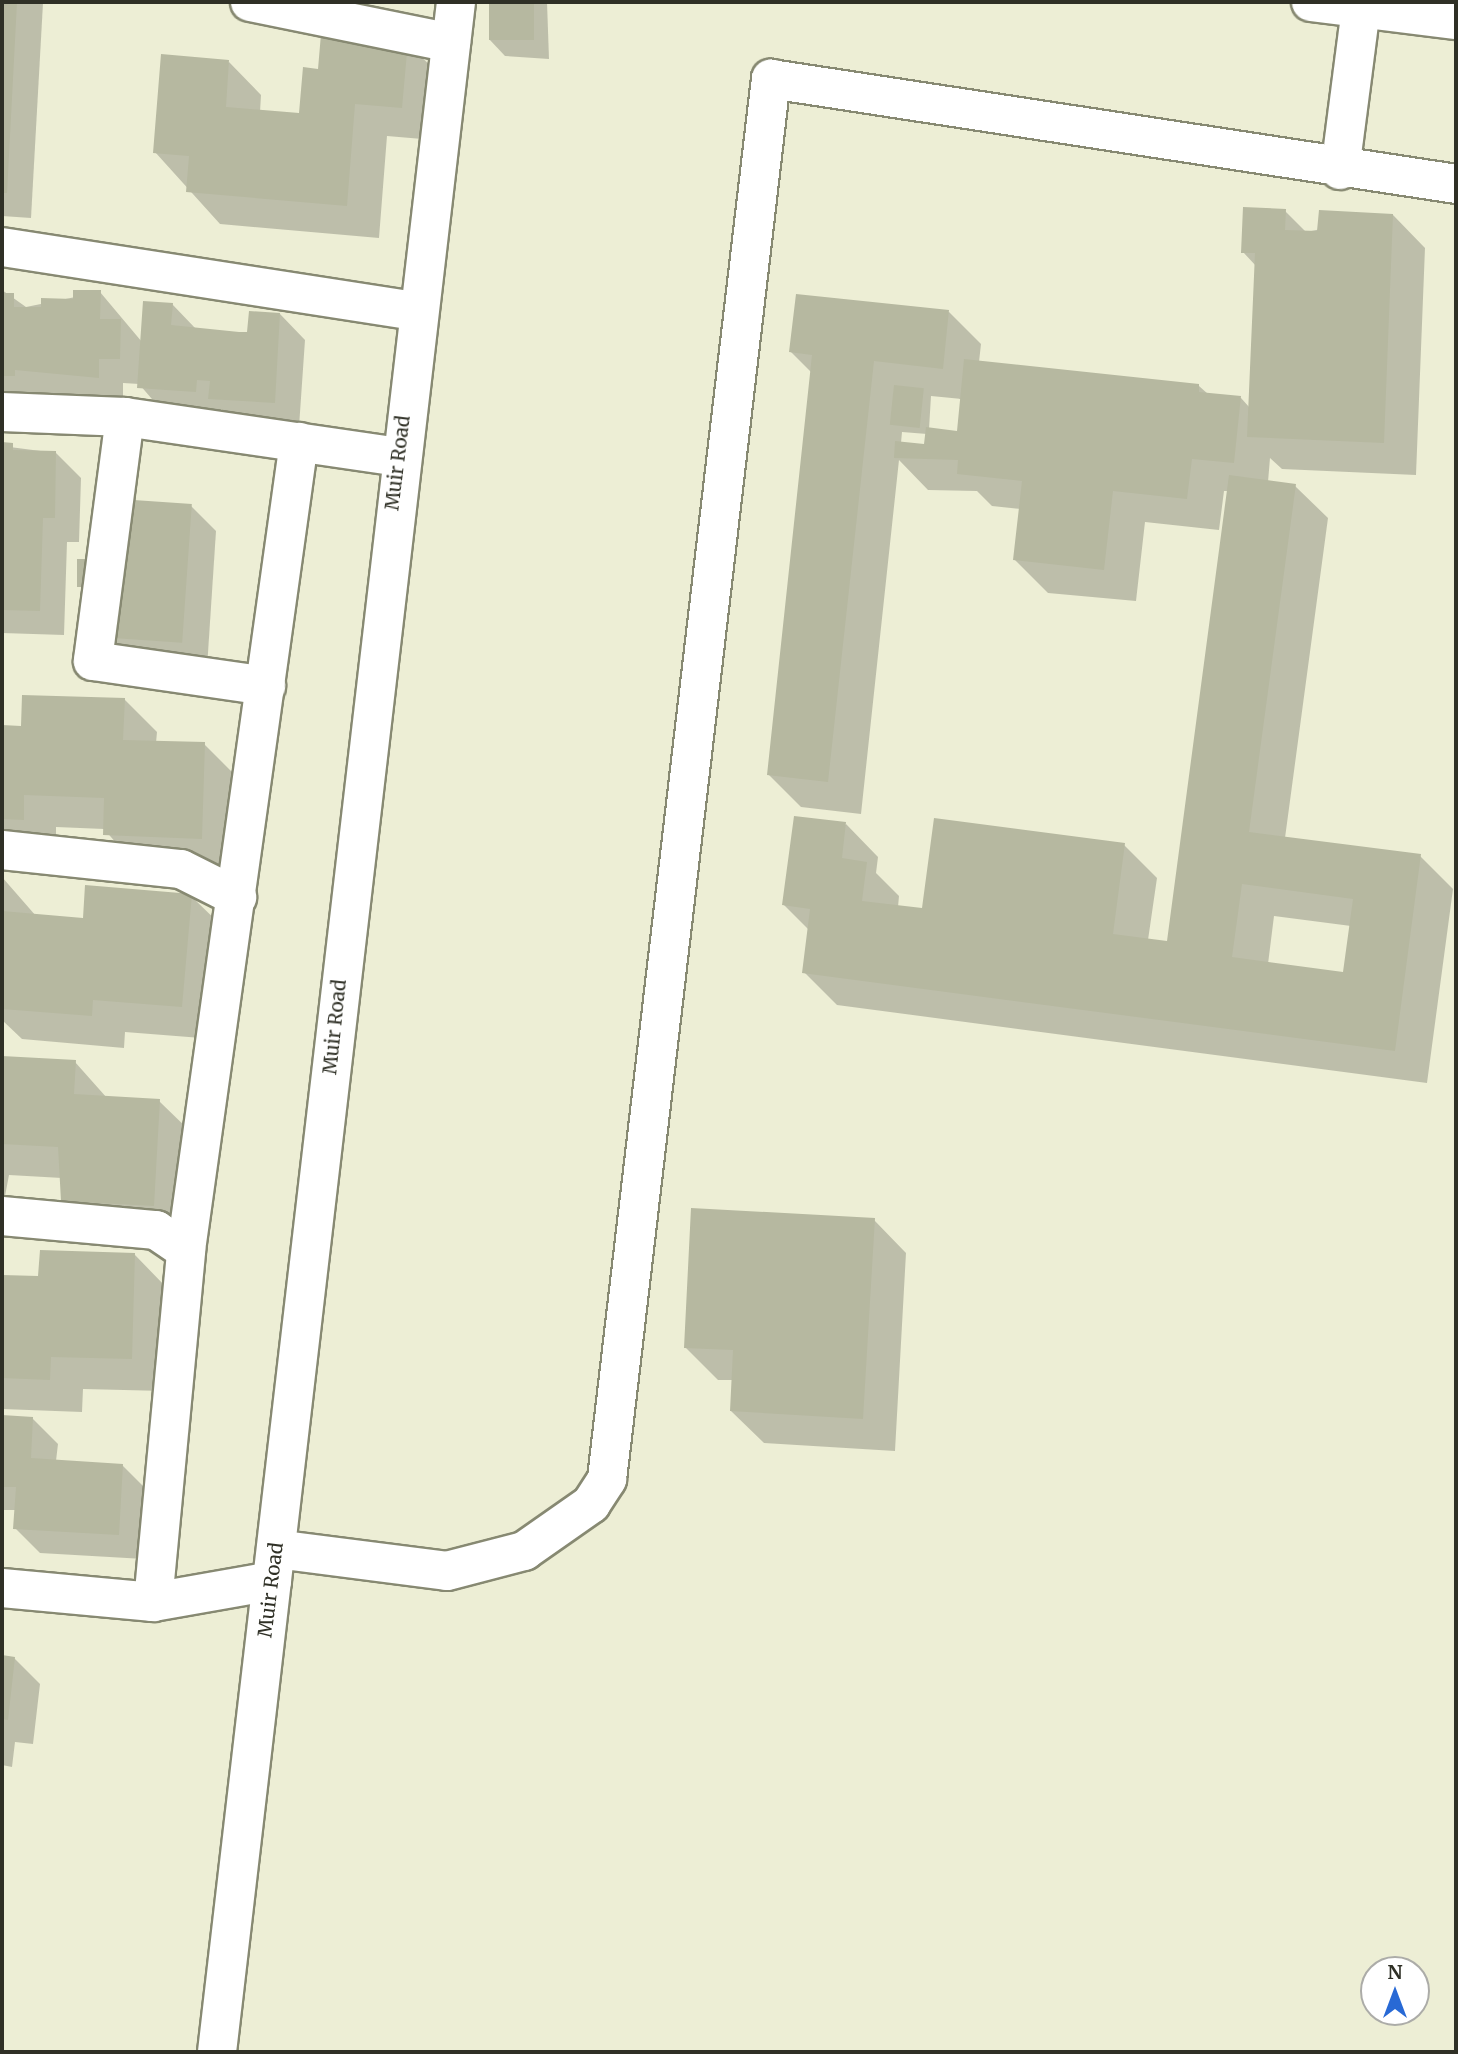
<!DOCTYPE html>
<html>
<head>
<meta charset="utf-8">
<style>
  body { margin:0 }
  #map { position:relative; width:1458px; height:2054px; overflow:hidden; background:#edeed5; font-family:Merriweather,serif }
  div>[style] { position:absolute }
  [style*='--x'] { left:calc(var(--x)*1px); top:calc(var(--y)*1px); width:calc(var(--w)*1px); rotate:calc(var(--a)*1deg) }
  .shadow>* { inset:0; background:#0003 }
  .building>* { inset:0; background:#b6b8a0; transform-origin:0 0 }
  .roads { filter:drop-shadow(2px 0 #878972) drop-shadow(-2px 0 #878972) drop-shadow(0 2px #878972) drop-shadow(0 -2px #878972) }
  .street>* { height:38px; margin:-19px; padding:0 19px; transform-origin:19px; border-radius:19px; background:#fff }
  .secondary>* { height:38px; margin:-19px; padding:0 19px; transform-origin:19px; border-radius:19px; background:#fff }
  span { translate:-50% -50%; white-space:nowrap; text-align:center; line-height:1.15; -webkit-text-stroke:7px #fff; paint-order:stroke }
  .street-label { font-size:19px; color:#2f3026 }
  .frame { position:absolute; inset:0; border:4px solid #2f3026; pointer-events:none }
  .north { position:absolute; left:1360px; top:1956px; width:70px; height:70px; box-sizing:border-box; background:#fff; border:2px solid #acaca8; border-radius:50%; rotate:0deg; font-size:19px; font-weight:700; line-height:28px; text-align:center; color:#2f3026 }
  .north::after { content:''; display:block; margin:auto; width:24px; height:32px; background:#2869d5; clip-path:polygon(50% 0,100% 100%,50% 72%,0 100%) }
</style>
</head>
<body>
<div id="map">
  <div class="shadow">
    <div style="clip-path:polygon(2px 2px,43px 3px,31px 218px,2px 216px)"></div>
    <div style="clip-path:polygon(491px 2px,547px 2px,549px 59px,505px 56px,489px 39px)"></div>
    <div style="clip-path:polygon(407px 43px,440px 75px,434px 140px,387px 136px,379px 238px,220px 224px,155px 152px,229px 62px,261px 95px,260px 112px,301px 115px,320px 71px)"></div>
    <div style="clip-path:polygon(evenodd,1285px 211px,1306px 232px,1393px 215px,1425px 248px,1416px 475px,1282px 469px,1270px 458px,1268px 482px,1295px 486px,1328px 518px,1285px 838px,1420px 856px,1453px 889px,1427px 1083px,837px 1005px,804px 972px,809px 930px,784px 905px,846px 824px,878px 857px,876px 873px,899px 896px,898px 907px,923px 910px,1124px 845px,1157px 878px,1148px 940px,1169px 943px,1229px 491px,1224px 491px,1219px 530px,1145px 522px,1136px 601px,1048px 593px,1015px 560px,1021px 509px,992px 506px,977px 491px,928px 490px,899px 460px,861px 814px,801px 807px,769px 775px,812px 373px,791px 352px,949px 312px,981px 344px,979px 362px,1199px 386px,1208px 394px,1241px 398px,1250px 408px,1256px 266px,1243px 252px,1285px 211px,931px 396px,962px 399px,958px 433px,929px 429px,931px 396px,1285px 211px,902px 432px,927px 434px,926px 446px,901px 443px,902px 432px,1285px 211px,1274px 916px,1351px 926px,1345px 974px,1268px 964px,1274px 916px)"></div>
    <div style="clip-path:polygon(2px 290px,26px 307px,100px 292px,142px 342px,172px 304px,196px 329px,249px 334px,280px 314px,305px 340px,299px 427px,235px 424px,221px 409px,221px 416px,164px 413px,139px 384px,123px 383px,123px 402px,2px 399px)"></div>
    <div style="clip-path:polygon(2px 446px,56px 453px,81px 478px,79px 542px,67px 542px,64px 635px,2px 633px)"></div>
    <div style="clip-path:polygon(191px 506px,216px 531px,207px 668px,136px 663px,110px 638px)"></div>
    <div style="clip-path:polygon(124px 699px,157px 732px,156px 743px,204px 744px,237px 777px,234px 871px,137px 867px,104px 829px,56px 827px,56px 851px,2px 850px,2px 727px,22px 728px)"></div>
    <div style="clip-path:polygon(2px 877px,36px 916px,84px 920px,191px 896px,224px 928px,214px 1039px,125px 1032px,124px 1048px,22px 1039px,2px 1020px)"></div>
    <div style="clip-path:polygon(2px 1058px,75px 1062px,107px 1098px,159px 1101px,192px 1133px,186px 1238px,96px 1233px,63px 1200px,62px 1178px,9px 1175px,2px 1212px)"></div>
    <div style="clip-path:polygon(874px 1220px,906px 1253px,895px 1451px,764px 1443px,731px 1411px,733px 1380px,718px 1380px,685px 1347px)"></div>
    <div style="clip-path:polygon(135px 1255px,167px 1288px,164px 1391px,83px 1389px,82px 1412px,2px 1409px,2px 1277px,40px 1278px)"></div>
    <div style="clip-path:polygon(2px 1417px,32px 1418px,58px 1444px,56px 1461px,122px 1465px,147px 1490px,144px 1559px,40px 1553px,15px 1528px,16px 1510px,2px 1510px)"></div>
    <div style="clip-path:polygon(2px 1657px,14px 1658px,40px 1684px,33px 1744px,15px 1742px,12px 1767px,2px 1765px)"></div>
  </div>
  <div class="building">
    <div style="clip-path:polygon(2px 2px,17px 2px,7px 193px,2px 193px)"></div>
    <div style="left:489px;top:2px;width:45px;height:38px"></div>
    <div style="clip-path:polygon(321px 34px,408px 41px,402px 108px,355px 104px,347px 206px,186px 192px,189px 156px,153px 153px,161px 54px,229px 60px,226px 107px,299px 113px,303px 67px,318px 69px)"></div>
    <div style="clip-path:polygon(1243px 207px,1286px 209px,1285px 230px,1317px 231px,1319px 210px,1393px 214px,1384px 443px,1247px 437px,1255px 253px,1241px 253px)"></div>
    <div style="clip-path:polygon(73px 290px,101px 290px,100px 319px,121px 319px,120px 359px,99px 359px,99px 378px,15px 370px,15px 376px,2px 376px,2px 293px,14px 293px,14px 307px,41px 307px,41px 298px,73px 299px)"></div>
    <div style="clip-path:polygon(796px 294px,949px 310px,943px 369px,874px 361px,828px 782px,767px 775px,812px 355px,789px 352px)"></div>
    <div style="clip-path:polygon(143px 301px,173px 303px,171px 325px,239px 332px,247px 332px,249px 311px,280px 313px,275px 403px,208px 399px,210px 381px,197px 380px,196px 392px,137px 388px)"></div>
    <div style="clip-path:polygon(964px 359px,1199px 384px,1199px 392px,1241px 396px,1234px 463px,1192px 459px,1187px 499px,1113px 491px,1104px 570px,1013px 560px,1022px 481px,957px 474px,958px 460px,894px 458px,895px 441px,924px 444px,926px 427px,957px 431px)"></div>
    <div style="left:894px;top:385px;width:30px;height:40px;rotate:6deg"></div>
    <div style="clip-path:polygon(2px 442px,13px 443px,13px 450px,56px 451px,55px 518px,43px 518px,40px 611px,2px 610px)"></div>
    <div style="clip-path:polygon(evenodd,1229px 475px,1296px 484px,1249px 832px,1421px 854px,1395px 1051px,802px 973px,810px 909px,782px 905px,794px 816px,846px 822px,842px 858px,867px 862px,862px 901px,922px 908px,934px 818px,1125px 843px,1113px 934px,1167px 941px,1229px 475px,1242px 884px,1353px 899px,1343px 972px,1232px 957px,1242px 884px)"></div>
    <div style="left:119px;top:499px;width:73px;height:139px;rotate:4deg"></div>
    <div style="left:77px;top:559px;width:24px;height:28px"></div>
    <div style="clip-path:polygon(22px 695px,125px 698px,123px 740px,205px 742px,202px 839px,103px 835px,104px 798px,24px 795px,24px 820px,2px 819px,2px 725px,21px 726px)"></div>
    <div style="clip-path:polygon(85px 885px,192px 894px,182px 1007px,93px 1000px,92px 1016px,2px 1009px,2px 911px,83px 918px)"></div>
    <div style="clip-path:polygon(2px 1056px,76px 1060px,74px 1094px,160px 1099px,154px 1206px,61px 1201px,58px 1147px,2px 1144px)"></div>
    <div style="clip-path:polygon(691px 1208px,875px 1218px,863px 1419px,730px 1411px,733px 1350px,684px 1348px)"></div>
    <div style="clip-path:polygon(40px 1250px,135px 1253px,132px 1359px,51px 1357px,50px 1380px,2px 1378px,2px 1275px,38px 1276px)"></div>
    <div style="clip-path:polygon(2px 1415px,33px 1417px,31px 1458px,123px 1464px,119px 1535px,13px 1529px,16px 1487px,2px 1487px)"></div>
    <div style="clip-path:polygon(2px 1655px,15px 1657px,8px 1720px,2px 1719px)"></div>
  </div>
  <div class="roads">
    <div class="street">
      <div style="--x:250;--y:2;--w:205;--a:11.5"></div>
      <div style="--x:1311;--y:2;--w:146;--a:7.1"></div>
      <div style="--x:1340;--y:170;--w:163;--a:-82.6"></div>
      <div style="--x:2;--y:247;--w:420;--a:8.8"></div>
      <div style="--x:2;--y:412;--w:123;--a:2.3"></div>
      <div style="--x:125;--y:417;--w:277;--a:8.3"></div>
      <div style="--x:125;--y:417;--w:246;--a:97.5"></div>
      <div style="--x:93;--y:661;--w:175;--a:8.2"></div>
      <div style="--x:2;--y:850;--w:180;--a:6.1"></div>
      <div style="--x:181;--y:869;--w:63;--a:26.6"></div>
      <div style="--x:2;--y:1216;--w:155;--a:5.2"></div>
      <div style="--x:156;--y:1230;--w:36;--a:34"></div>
      <div style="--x:276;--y:1549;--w:172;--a:7.3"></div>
      <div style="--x:447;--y:1571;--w:80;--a:-14.6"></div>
      <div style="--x:524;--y:1551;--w:82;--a:-35"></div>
      <div style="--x:591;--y:1504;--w:30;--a:-57"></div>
      <div style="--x:607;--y:1479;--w:1410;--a:-83.32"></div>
      <div style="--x:771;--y:79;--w:693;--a:8.71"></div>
      <div style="--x:2;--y:1588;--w:152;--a:5.3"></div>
      <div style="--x:153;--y:1602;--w:121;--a:-10"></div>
      <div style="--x:153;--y:1602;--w:354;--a:-84.6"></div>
      <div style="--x:186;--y:1250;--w:816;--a:-82.04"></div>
    </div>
    <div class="secondary">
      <div style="--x:217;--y:2052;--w:2064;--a:-83.35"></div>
    </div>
  </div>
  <div class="street-label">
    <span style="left:398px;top:463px;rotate:-83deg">Muir Road</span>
    <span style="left:335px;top:1027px;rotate:-84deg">Muir Road</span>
    <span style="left:271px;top:1590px;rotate:-83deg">Muir Road</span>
  </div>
  <div class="frame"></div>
  <div class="north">N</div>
</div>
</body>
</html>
